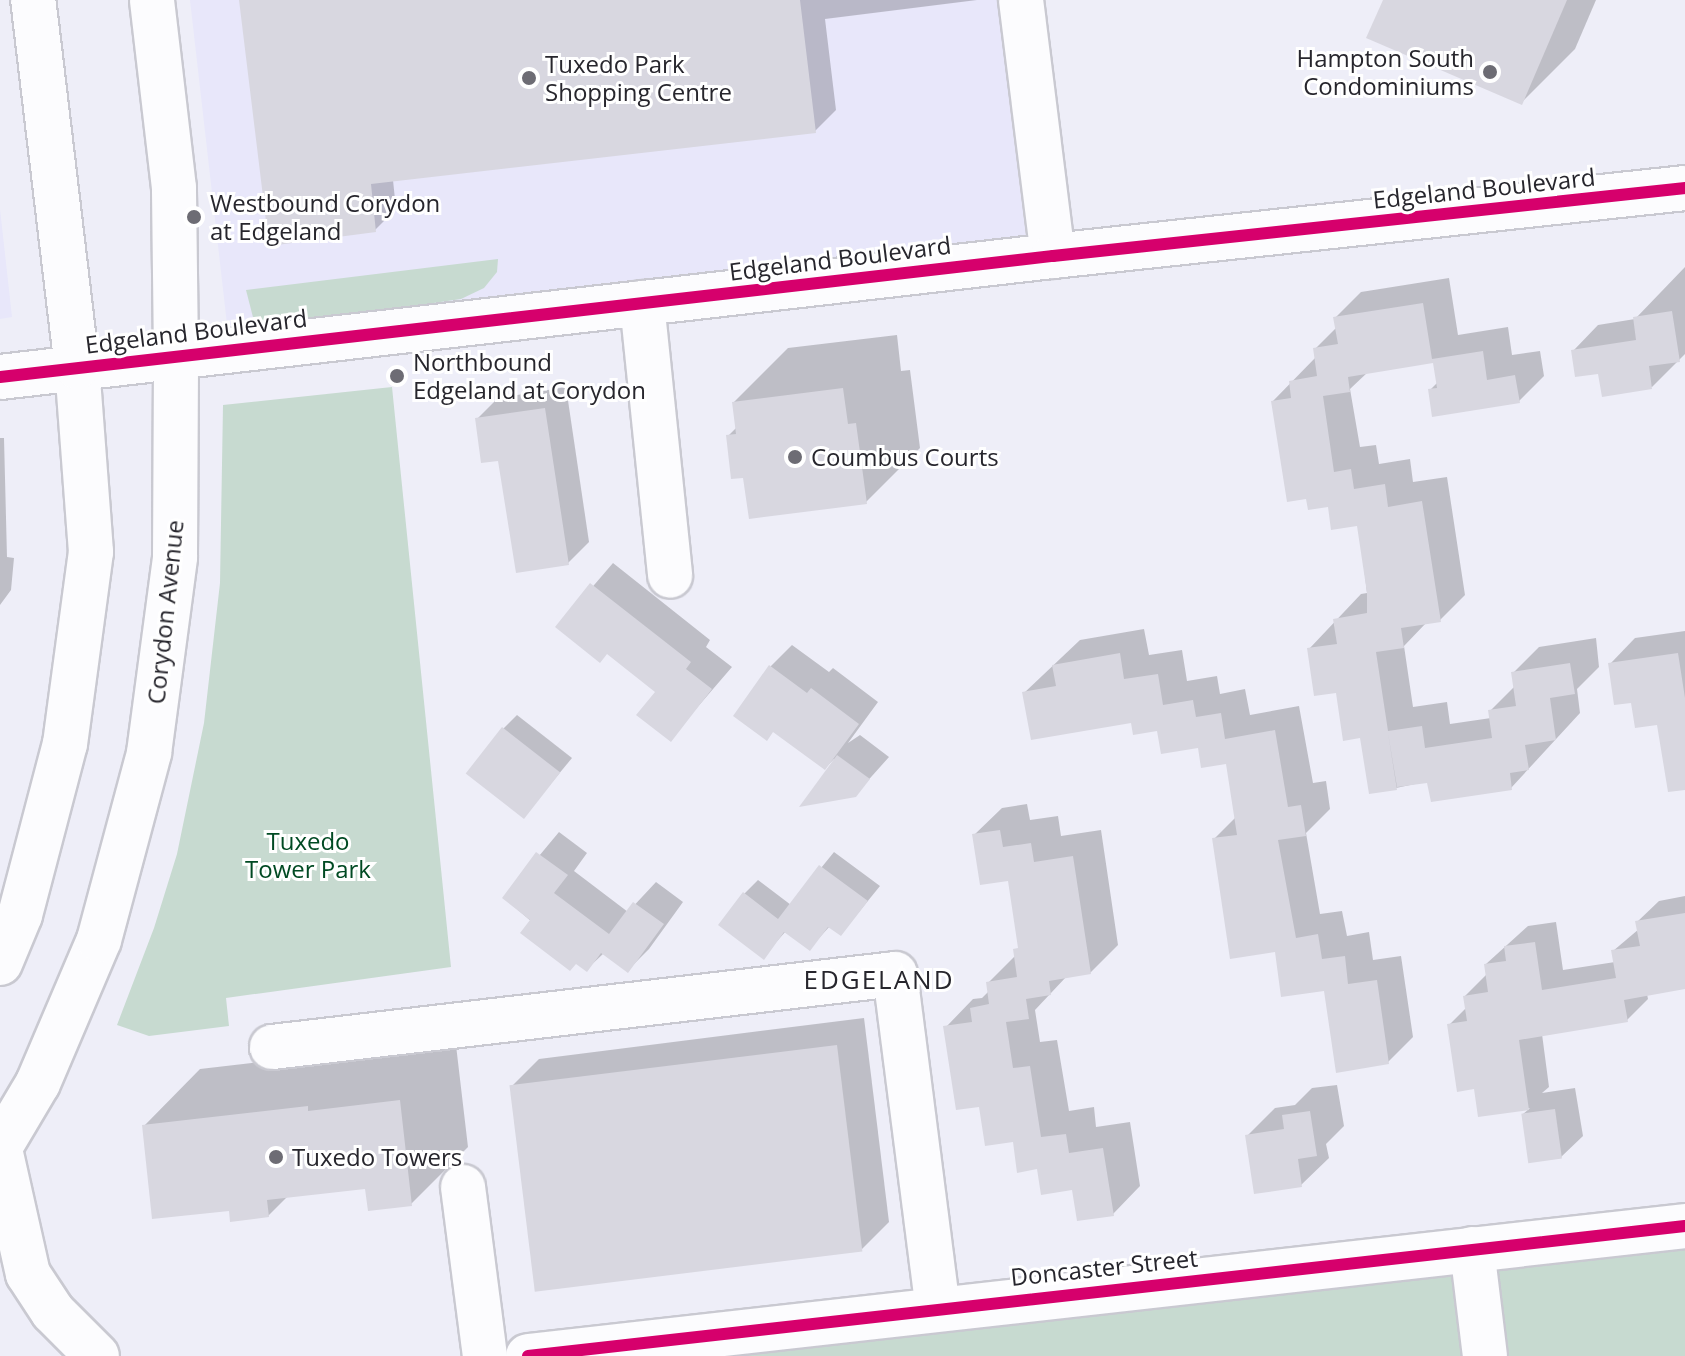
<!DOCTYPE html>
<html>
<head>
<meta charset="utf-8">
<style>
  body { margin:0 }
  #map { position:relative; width:1685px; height:1356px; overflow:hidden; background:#eeeef8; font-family:"Open Sans",sans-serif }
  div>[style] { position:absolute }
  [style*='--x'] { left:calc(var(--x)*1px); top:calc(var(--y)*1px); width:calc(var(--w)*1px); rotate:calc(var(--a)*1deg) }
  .built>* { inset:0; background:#e8e7fa }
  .green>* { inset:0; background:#c7dad0 }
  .shadow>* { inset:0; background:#0003 }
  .building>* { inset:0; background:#d8d7e0; transform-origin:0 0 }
  .roads { filter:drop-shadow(2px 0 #c9c9d1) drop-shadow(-2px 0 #c9c9d1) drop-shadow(0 2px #c9c9d1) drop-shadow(0 -2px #c9c9d1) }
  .minor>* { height:44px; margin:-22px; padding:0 22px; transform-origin:22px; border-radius:22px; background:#fcfcfe }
  .major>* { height:44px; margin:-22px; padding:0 22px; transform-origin:22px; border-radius:22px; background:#fcfcfe }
  .cycleway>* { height:12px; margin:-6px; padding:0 6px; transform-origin:6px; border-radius:6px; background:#d6006c }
  .dots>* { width:22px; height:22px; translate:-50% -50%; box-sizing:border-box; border:4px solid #fff; border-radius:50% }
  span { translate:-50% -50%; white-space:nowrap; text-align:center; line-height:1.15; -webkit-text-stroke:6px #fff; paint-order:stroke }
  .poi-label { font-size:24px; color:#27262d }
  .right { translate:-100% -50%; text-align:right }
  .left { translate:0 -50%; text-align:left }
  .street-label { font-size:24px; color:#27262d }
  .park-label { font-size:24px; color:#004a23 }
  .neighbourhood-label { font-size:26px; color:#27262d; letter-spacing:2px }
</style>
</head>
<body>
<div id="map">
  <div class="built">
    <div style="clip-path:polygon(190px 0,1021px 0,1045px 233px,228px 333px)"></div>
    <div style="clip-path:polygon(0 209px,12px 317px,0 319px)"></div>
  </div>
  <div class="green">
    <div style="clip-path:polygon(498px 259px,497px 272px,484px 288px,461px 299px,256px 329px,246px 290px)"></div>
    <div style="clip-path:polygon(392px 387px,451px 967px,226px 998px,229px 1026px,149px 1036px,117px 1025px,154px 928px,177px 854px,204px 723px,220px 583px,223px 405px)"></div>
    <div style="clip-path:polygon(1685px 1247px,1685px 1356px,718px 1356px)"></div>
  </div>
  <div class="shadow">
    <div style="clip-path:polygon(241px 0,977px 0,825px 19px,836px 110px,815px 131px,393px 180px,396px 209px,375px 230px)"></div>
    <div style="clip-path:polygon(1385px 0,1596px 0,1575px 49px,1521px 103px)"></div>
    <div style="clip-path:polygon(1685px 267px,1685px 354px,1652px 387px,1600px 372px,1573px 351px,1598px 325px,1635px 319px)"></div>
    <div style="clip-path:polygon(1449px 278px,1458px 335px,1508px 327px,1512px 355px,1540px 351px,1544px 376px,1519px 401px,1430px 390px,1438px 382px,1435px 361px,1368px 372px,1350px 389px,1360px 447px,1376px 445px,1379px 464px,1410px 459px,1413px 482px,1447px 477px,1465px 595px,1440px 620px,1427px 622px,1404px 646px,1413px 707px,1447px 702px,1450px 724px,1491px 718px,1490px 711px,1515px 686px,1513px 673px,1539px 647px,1596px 638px,1599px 667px,1577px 689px,1580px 713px,1511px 788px,1429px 781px,1396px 788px,1362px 736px,1338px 691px,1309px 649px,1361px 594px,1367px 593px,1359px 524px,1330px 505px,1273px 401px,1316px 357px,1315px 349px,1337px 327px,1336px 317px,1361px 292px)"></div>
    <div style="clip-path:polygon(897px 335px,901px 371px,910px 370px,920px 448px,866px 502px,745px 476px,728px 436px,737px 427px,734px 402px,788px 348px)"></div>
    <div style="clip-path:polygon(566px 387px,589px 542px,568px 563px,477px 419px,498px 398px)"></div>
    <div style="clip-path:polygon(0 438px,4px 438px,7px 557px,14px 558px,11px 590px,0 605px)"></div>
    <div style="clip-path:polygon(613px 563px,710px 640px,706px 647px,732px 667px,670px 739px,657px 691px,608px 652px,558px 627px)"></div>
    <div style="clip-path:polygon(1144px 629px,1149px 655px,1182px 650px,1187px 681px,1217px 676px,1220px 694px,1245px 689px,1250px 715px,1299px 706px,1313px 783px,1326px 781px,1330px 809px,1306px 833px,1320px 914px,1342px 911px,1347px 936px,1369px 932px,1373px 960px,1401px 956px,1413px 1037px,1388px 1062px,1326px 989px,1276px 950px,1214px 839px,1236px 817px,1228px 762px,1159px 729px,1024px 693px,1080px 640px)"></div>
    <div style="clip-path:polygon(1685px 631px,1685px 750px,1632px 701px,1610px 664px,1635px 638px)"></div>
    <div style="clip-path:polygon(792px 645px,829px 672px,833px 668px,878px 702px,848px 743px,860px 735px,889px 757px,855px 795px,834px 759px,825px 768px,775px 730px,735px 715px,771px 666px)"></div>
    <div style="clip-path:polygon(517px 715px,572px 758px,524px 816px,503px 729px)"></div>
    <div style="clip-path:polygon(1027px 804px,1030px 820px,1058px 816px,1061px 836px,1101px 830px,1118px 945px,1090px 973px,1067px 976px,1035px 1010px,1040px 1042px,1057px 1040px,1069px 1111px,1094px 1107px,1096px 1127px,1130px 1122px,1140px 1186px,1113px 1214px,1039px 1167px,981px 1104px,946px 1027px,973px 999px,982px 998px,989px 991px,988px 983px,1016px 955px,1020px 945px,1009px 879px,974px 835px,1002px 808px)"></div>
    <div style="clip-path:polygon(559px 832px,587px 853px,574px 871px,628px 912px,656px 882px,683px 902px,649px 949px,628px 970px,604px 953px,587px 969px,504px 898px)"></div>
    <div style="clip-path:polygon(834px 852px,880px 886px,841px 934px,830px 926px,810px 948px,786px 931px,763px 957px,744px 894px,758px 880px,791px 905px)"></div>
    <div style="clip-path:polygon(1685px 896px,1685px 987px,1647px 994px,1648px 999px,1627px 1020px,1542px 1034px,1549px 1087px,1542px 1093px,1575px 1088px,1583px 1136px,1561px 1157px,1523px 1114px,1530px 1108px,1480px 1115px,1476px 1087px,1449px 1025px,1467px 1007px,1465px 996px,1487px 974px,1486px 964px,1528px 926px,1556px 922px,1563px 970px,1615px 962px,1613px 951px,1639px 929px,1637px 922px,1659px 901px)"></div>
    <div style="clip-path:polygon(864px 1018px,889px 1222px,862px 1249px,512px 1086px,539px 1059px)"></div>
    <div style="clip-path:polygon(456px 1045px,468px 1147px,411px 1204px,367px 1187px,288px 1196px,268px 1216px,230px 1209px,144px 1126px,200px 1069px,364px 1050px)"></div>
    <div style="clip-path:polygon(1337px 1085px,1344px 1126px,1326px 1144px,1329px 1158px,1301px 1185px,1247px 1136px,1275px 1108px,1295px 1105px,1312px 1088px)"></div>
  </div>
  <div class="building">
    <div style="clip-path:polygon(239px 0,800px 0,816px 133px,371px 184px,376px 232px,269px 246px)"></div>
    <div style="clip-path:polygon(1383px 0,1567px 0,1522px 105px,1366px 38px)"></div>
    <div style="clip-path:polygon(1423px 303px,1432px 359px,1483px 351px,1487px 380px,1515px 375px,1520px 403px,1432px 417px,1428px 389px,1437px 388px,1433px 363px,1348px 377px,1350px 392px,1323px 396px,1334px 472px,1351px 469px,1354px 489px,1385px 484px,1388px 507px,1422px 501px,1441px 622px,1401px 628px,1404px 648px,1376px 652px,1388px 731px,1422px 726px,1425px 748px,1492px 738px,1488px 710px,1516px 706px,1511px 672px,1570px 663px,1575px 694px,1550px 698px,1556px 740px,1525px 745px,1529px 770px,1510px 773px,1512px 790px,1431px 802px,1427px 783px,1397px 787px,1388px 733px,1397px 790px,1369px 794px,1360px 738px,1343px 741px,1336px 693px,1314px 696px,1307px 648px,1337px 644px,1333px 619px,1367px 613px,1367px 593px,1357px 526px,1331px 530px,1328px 507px,1308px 510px,1306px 499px,1287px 502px,1271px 401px,1291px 398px,1289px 381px,1317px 376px,1313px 348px,1338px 344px,1333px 317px)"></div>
    <div style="clip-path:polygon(1672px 311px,1680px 362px,1649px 366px,1652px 389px,1602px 397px,1598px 374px,1575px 377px,1571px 350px,1636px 340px,1633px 317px)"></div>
    <div style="clip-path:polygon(843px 388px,848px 424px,856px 423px,867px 504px,749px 519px,743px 478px,731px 479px,726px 435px,736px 434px,732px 402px)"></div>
    <div style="clip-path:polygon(545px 408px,569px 565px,516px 573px,498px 461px,481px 463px,475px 418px)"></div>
    <div style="clip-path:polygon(590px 583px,691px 662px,686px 669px,712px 689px,671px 742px,636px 715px,655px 692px,607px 654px,600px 663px,555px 627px)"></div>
    <div style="clip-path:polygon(1120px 653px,1124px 679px,1158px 674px,1163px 705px,1193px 700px,1196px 717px,1221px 713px,1225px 739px,1275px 730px,1288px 807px,1301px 805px,1306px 836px,1278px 840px,1296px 938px,1318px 934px,1322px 959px,1345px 956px,1348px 984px,1377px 980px,1389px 1064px,1336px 1073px,1324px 991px,1281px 997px,1275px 952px,1230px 959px,1212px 838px,1237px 835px,1226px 764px,1201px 768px,1198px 748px,1161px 754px,1157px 731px,1133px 735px,1131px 723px,1031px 740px,1022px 692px,1056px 686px,1052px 665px)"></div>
    <div style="clip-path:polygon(1678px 653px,1685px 698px,1685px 790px,1668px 792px,1657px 725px,1635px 728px,1631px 703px,1614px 705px,1608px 663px)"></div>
    <div style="clip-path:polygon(769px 665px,807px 693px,811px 688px,859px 724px,825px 770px,773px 732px,767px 741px,733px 716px)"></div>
    <div style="left:502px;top:727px;width:74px;height:59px;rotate:38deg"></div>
    <div style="clip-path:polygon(837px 755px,870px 779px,856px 797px,799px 807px)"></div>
    <div style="clip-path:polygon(1000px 830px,1003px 847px,1031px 843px,1034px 862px,1073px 856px,1091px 974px,1049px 981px,1051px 995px,1026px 999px,1029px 1019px,1006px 1022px,1013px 1068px,1030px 1066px,1041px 1137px,1066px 1134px,1069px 1153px,1103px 1148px,1114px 1216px,1077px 1221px,1072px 1190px,1041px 1195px,1037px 1169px,1017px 1173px,1013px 1142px,985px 1146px,979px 1107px,956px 1110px,943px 1026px,972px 1022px,970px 1008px,989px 1004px,986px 982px,1017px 977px,1013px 949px,1018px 948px,1008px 881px,980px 885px,972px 834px)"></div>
    <div style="clip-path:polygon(536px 852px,568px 875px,554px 893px,609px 934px,633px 902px,664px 924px,628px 973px,601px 953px,587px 972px,576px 964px,570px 971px,520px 933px,530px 920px,502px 898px)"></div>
    <div style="clip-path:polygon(819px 865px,868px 901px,841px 936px,828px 927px,810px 951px,784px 932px,764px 960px,718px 925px,743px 892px,778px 919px)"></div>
    <div style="clip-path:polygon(1685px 913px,1685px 989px,1624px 1000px,1628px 1022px,1519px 1040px,1529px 1110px,1478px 1117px,1474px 1089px,1457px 1092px,1447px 1024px,1467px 1021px,1463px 996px,1488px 992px,1484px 964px,1506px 961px,1504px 946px,1535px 942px,1542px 990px,1616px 978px,1611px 950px,1640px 946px,1635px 921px)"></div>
    <div style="left:837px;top:1045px;width:208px;height:330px;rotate:83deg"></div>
    <div style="clip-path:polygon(400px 1100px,412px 1206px,368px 1211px,365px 1189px,267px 1200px,269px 1217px,230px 1222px,229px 1211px,152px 1219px,142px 1125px,308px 1106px,308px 1111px)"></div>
    <div style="left:1555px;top:1109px;width:50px;height:34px;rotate:82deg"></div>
    <div style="clip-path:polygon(1310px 1111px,1317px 1156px,1298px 1159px,1302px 1187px,1254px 1194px,1245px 1135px,1284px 1129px,1282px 1115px)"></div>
  </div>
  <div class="roads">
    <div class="minor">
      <div style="--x:1021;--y:0;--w:258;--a:82.9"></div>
      <div style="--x:642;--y:303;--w:274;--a:84.1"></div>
      <div style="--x:0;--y:377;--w:1060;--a:-6.56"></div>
      <div style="--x:1053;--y:256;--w:636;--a:-6.14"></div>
      <div style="--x:272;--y:1047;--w:627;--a:-6.68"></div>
      <div style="--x:895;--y:974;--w:337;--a:82.7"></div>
      <div style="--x:463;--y:1187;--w:170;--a:82.6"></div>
      <div style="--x:1472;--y:1249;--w:108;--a:83.1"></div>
      <div style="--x:528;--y:1356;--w:1164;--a:-6.41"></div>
    </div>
    <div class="major">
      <div style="--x:0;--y:963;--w:52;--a:-67.4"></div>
      <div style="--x:20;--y:915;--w:177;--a:-75.3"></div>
      <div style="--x:65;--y:744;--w:194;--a:-82.3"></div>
      <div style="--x:91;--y:552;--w:186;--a:-94.3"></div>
      <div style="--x:77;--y:367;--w:370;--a:-96.8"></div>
      <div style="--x:0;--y:1147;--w:74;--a:-59.3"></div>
      <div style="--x:38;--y:1083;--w:155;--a:-66.9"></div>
      <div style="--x:99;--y:940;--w:194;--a:-75"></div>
      <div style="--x:149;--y:753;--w:198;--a:-82.4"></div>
      <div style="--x:175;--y:557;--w:202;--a:-89.7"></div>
      <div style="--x:176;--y:355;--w:167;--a:-90.7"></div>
      <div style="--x:174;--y:188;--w:189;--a:-96.7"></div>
      <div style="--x:0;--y:1149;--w:128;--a:77.4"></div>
      <div style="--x:28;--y:1274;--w:45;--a:56.7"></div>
      <div style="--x:53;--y:1312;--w:62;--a:45"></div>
    </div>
  </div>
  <div class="cycleway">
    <div style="--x:0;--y:377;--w:1060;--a:-6.56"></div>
    <div style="--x:1053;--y:256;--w:636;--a:-6.14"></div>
    <div style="--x:528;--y:1356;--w:1164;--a:-6.41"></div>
  </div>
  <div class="dots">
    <div style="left:1490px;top:72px;background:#6d6c74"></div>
    <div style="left:529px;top:78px;background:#6d6c74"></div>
    <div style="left:194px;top:217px;background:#6d6c74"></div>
    <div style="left:397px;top:376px;background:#6d6c74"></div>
    <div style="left:795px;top:457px;background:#6d6c74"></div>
    <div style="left:276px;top:1157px;background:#6d6c74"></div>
  </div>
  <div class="poi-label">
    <span class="right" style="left:1474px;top:72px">Hampton South<br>Condominiums</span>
    <span class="left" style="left:545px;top:78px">Tuxedo Park<br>Shopping Centre</span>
    <span class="left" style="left:210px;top:217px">Westbound Corydon<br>at Edgeland</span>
    <span class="left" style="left:413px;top:376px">Northbound<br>Edgeland at Corydon</span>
    <span class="left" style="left:811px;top:457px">Coumbus Courts</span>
    <span class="left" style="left:292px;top:1157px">Tuxedo Towers</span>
  </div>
  <div class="street-label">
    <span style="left:1484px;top:188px;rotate:-6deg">Edgeland Boulevard</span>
    <span style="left:840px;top:258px;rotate:-7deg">Edgeland Boulevard</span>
    <span style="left:196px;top:331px;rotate:-7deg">Edgeland Boulevard</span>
    <span style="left:165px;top:612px;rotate:-84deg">Corydon Avenue</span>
    <span style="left:1104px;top:1267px;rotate:-6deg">Doncaster Street</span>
  </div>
  <div class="park-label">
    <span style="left:308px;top:855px">Tuxedo<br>Tower Park</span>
  </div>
  <div class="neighbourhood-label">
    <span style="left:879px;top:980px">EDGELAND</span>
  </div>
</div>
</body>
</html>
